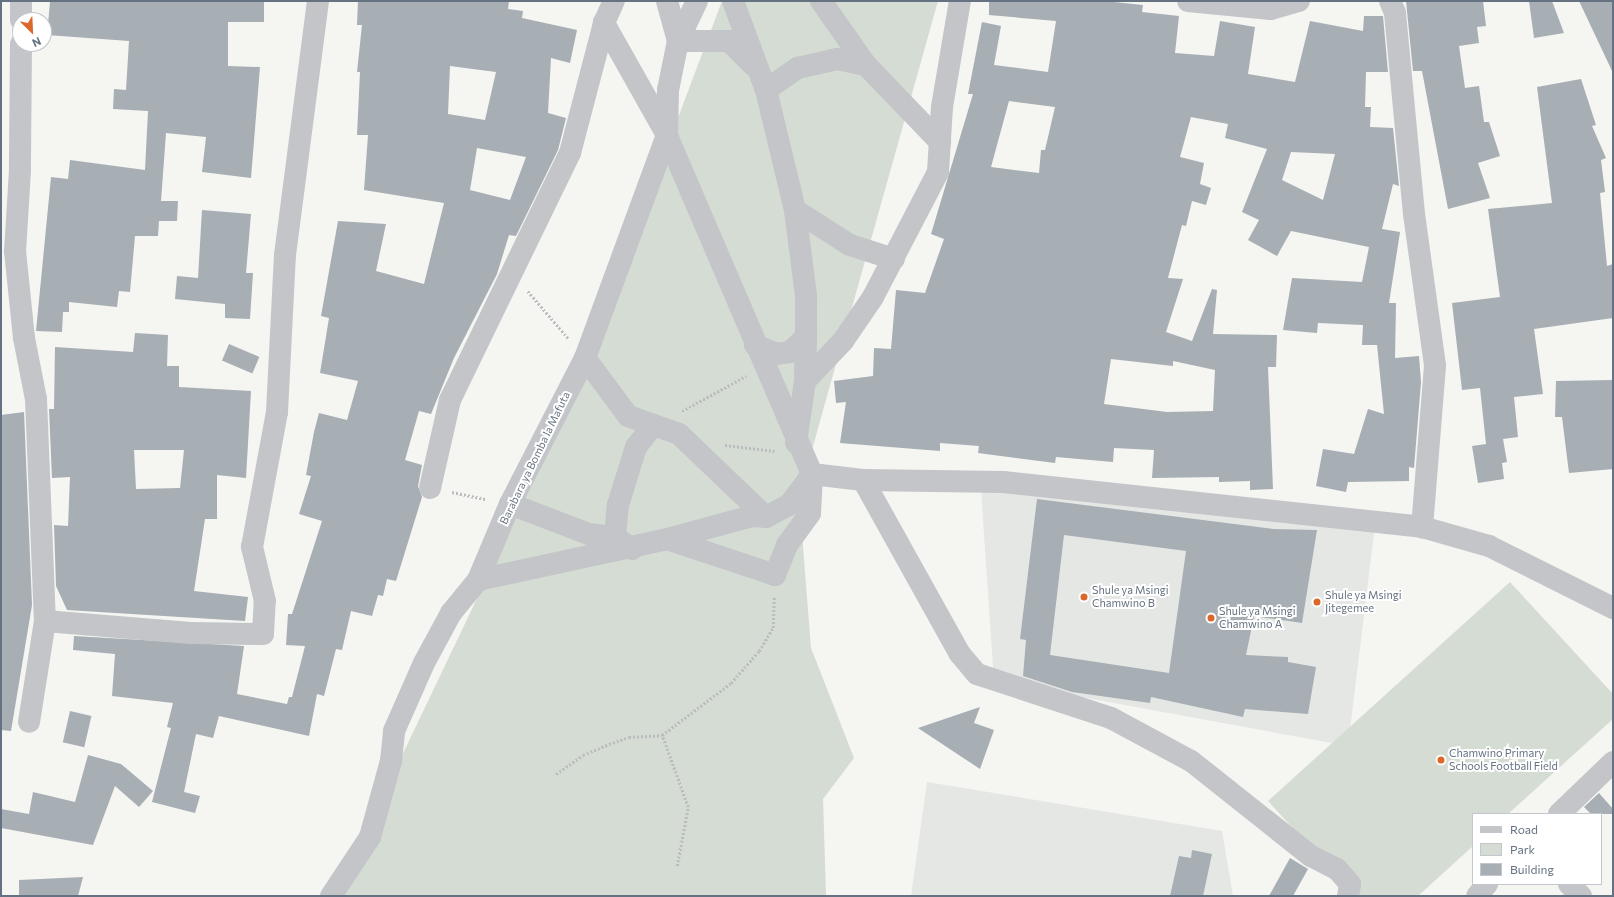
<!DOCTYPE html>
<html>
<head>
<meta charset="utf-8">
<style>
  body { margin:0 }
  #map { position:relative; width:1614px; height:897px; overflow:hidden; background:#f5f5f2; font-family:Commissioner,sans-serif }
  div>[style] { position:absolute }
  [style*='--x'] { left:calc(var(--x)*1px); top:calc(var(--y)*1px); width:calc(var(--w)*1px); rotate:calc(var(--a)*1deg) }
  .built>* { inset:0; background:#e5e7e5 }
  .green>* { inset:0; background:#d5dcd3 }
  .building>* { inset:0; background:#a7aeb4; transform-origin:0 0 }
  .path>* { height:2.5px; margin-top:-1.25px; transform-origin:0; background:repeating-linear-gradient(90deg,#babcbe 0 2px,transparent 0 4px) }
  .minor>* { height:22px; margin:-11px; padding:0 11px; transform-origin:11px; border-radius:11px; background:#c3c5c9 }
  .dots>* { width:11px; height:11px; translate:-50% -50%; box-sizing:border-box; border:2px solid #fff; border-radius:50% }
  span { translate:-50% -50%; white-space:nowrap; text-align:center; line-height:1.15; -webkit-text-stroke:4px #fff; paint-order:stroke }
  .street-label { font-size:11px; color:#657282 }
  .poi-label { font-size:11px; color:#657282 }
  .left { translate:0 -50%; text-align:left }
  .frame { position:absolute; inset:0; border:2px solid #657282; pointer-events:none }
  .legend { position:absolute; left:1472px; top:813px; width:130px; height:72px; box-sizing:border-box; background:#fff; border:1px solid #c1c7cd; margin:0; padding:5px 7px; list-style:none; font-size:12px; color:#657282 }
  .legend li { display:flex; align-items:center; gap:8px; height:20px }
  .legend b { width:20px; border:1px solid #c1c7cd }
  .north { position:absolute; left:12px; top:12px; width:40px; height:40px; box-sizing:border-box; background:#fff; border:1px solid #c1c7cd; border-radius:50%; rotate:156deg; font-size:11px; font-weight:700; line-height:16px; text-align:center; color:#657282 }
  .north::after { content:''; display:block; margin:auto; width:14px; height:18px; background:#dc672b; clip-path:polygon(50% 0,100% 100%,50% 72%,0 100%) }
</style>
</head>
<body>
<div id="map">
  <div class="built">
    <div style="clip-path:polygon(981px 490px,1375px 525px,1348px 746px,994px 681px)"></div>
    <div style="clip-path:polygon(927px 782px,1222px 831px,1233px 896px,911px 896px)"></div>
  </div>
  <div class="green">
    <div style="clip-path:polygon(722px 1px,938px 1px,799px 496px,811px 648px,854px 758px,823px 799px,826px 896px,335px 896px,492px 567px,604px 314px)"></div>
    <div style="clip-path:polygon(1510px 582px,1613px 694px,1613px 719px,1508px 814px,1473px 814px,1473px 846px,1418px 896px,1355px 896px,1268px 801px)"></div>
  </div>
  <div class="building">
    <div style="clip-path:polygon(76px 1px,264px 1px,264px 22px,228px 22px,228px 66px,260px 67px,251px 178px,202px 172px,206px 137px,166px 133px,161px 201px,178px 201px,177px 221px,159px 221px,158px 236px,135px 236px,130px 292px,119px 291px,117px 307px,69px 302px,69px 312px,63px 312px,62px 332px,36px 331px,51px 177px,68px 179px,70px 160px,145px 170px,148px 111px,113px 109px,114px 89px,126px 90px,129px 41px,47px 35px,50px 2px)"></div>
    <div style="clip-path:polygon(evenodd,358px 1px,509px 1px,508px 9px,523px 11px,522px 18px,577px 30px,570px 63px,551px 58px,548px 113px,566px 118px,558px 150px,516px 236px,509px 235px,497px 274px,454px 358px,431px 414px,419px 411px,405px 460px,422px 465px,418px 486px,422px 497px,396px 581px,387px 579px,383px 596px,378px 595px,372px 616px,351px 611px,342px 650px,336px 649px,324px 696px,317px 694px,309px 736px,219px 716px,213px 738px,196px 734px,184px 792px,200px 796px,195px 813px,152px 802px,171px 728px,167px 727px,173px 703px,112px 696px,115px 654px,73px 650px,74px 636px,244px 646px,237px 694px,287px 704px,289px 697px,292px 697px,305px 646px,286px 645px,288px 614px,292px 614px,322px 521px,299px 514px,311px 476px,306px 475px,314px 432px,319px 413px,347px 420px,358px 381px,320px 373px,329px 318px,321px 316px,338px 221px,386px 224px,376px 271px,424px 284px,444px 203px,364px 190px,368px 135px,357px 135px,360px 72px,357px 72px,362px 25px,357px 25px,358px 1px,450px 66px,496px 72px,485px 120px,448px 114px,450px 66px,358px 1px,477px 148px,526px 157px,510px 200px,470px 190px,477px 148px)"></div>
    <div style="clip-path:polygon(evenodd,989px 1px,1104px 1px,1143px 5px,1142px 12px,1179px 16px,1175px 53px,1214px 56px,1220px 21px,1255px 27px,1248px 74px,1295px 82px,1310px 21px,1363px 31px,1364px 16px,1383px 16px,1388px 72px,1366px 72px,1365px 107px,1371px 107px,1370px 127px,1393px 128px,1399px 186px,1393px 184px,1382px 229px,1400px 232px,1389px 303px,1396px 303px,1395px 358px,1419px 356px,1421px 382px,1414px 468px,1409px 467px,1409px 481px,1348px 482px,1346px 492px,1316px 486px,1323px 449px,1354px 454px,1368px 409px,1384px 414px,1377px 345px,1362px 345px,1363px 325px,1318px 323px,1317px 333px,1283px 330px,1292px 278px,1362px 282px,1369px 247px,1291px 231px,1277px 256px,1248px 240px,1259px 220px,1242px 212px,1267px 149px,1225px 138px,1228px 124px,1191px 117px,1180px 157px,1204px 163px,1200px 184px,1211px 188px,1206px 205px,1192px 201px,1186px 226px,1182px 225px,1168px 278px,1183px 279px,1166px 332px,1192px 341px,1212px 289px,1217px 290px,1213px 334px,1277px 335px,1276px 367px,1268px 367px,1273px 489px,1250px 490px,1250px 481px,1219px 482px,1219px 477px,1152px 478px,1154px 450px,1114px 448px,1113px 462px,1056px 457px,1055px 463px,978px 453px,979px 446px,940px 443px,940px 451px,840px 443px,846px 402px,836px 403px,834px 381px,873px 376px,874px 348px,891px 349px,896px 290px,925px 293px,944px 239px,931px 234px,973px 94px,968px 94px,982px 22px,1001px 26px,994px 65px,1048px 72px,1056px 21px,989px 15px,989px 1px,1009px 101px,1055px 107px,1045px 150px,1041px 150px,1039px 173px,991px 167px,1009px 101px,989px 1px,1291px 152px,1335px 154px,1323px 200px,1282px 180px,1291px 152px,989px 1px,1111px 359px,1173px 366px,1173px 361px,1215px 370px,1213px 411px,1167px 412px,1104px 404px,1111px 359px)"></div>
    <div style="clip-path:polygon(1406px 1px,1483px 1px,1486px 26px,1477px 27px,1479px 43px,1459px 46px,1465px 88px,1479px 86px,1484px 122px,1489px 122px,1500px 156px,1478px 163px,1490px 198px,1448px 209px,1422px 71px,1413px 71px)"></div>
    <div style="clip-path:polygon(1529px 1px,1552px 1px,1564px 33px,1534px 38px)"></div>
    <div style="clip-path:polygon(1579px 1px,1613px 1px,1613px 73px)"></div>
    <div style="clip-path:polygon(1581px 79px,1596px 125px,1592px 126px,1606px 158px,1601px 160px,1605px 192px,1600px 193px,1607px 266px,1613px 264px,1613px 318px,1534px 329px,1543px 394px,1514px 397px,1518px 437px,1503px 439px,1507px 462px,1502px 463px,1504px 479px,1478px 483px,1472px 446px,1486px 444px,1480px 388px,1462px 390px,1452px 303px,1500px 297px,1488px 209px,1552px 203px,1537px 87px)"></div>
    <div style="clip-path:polygon(202px 210px,251px 214px,246px 273px,253px 273px,250px 319px,225px 318px,225px 304px,175px 299px,177px 276px,198px 278px)"></div>
    <div style="clip-path:polygon(evenodd,135px 333px,168px 335px,167px 366px,179px 366px,179px 387px,251px 391px,246px 478px,217px 475px,217px 519px,205px 519px,194px 591px,248px 597px,245px 621px,67px 610px,56px 586px,54px 525px,68px 526px,70px 477px,52px 478px,49px 409px,54px 409px,55px 347px,133px 352px,135px 333px,134px 450px,184px 450px,180px 488px,136px 489px,134px 450px)"></div>
    <div style="left:229px;top:344px;width:33px;height:18px;rotate:23deg"></div>
    <div style="clip-path:polygon(1613px 380px,1613px 469px,1569px 473px,1562px 417px,1555px 417px,1556px 381px)"></div>
    <div style="clip-path:polygon(24px 412px,32px 605px,11px 731px,1px 730px,1px 415px)"></div>
    <div style="clip-path:polygon(evenodd,1037px 499px,1273px 529px,1317px 530px,1302px 623px,1254px 616px,1246px 655px,1288px 657px,1288px 662px,1316px 667px,1308px 714px,1245px 709px,1243px 717px,1151px 697px,1150px 703px,1072px 692px,1023px 676px,1026px 640px,1020px 639px,1037px 499px,1064px 535px,1186px 551px,1169px 673px,1050px 655px,1064px 535px)"></div>
    <div style="clip-path:polygon(980px 707px,974px 723px,994px 730px,980px 769px,918px 728px)"></div>
    <div style="left:70px;top:711px;width:22px;height:32px;rotate:13deg"></div>
    <div style="clip-path:polygon(88px 755px,121px 764px,153px 791px,139px 807px,115px 786px,93px 845px,1px 828px,1px 809px,29px 814px,33px 792px,75px 802px)"></div>
    <div style="clip-path:polygon(1599px 793px,1613px 809px,1613px 814px,1591px 814px,1584px 807px)"></div>
    <div style="clip-path:polygon(1192px 850px,1212px 854px,1203px 896px,1170px 896px,1179px 856px,1191px 858px)"></div>
    <div style="clip-path:polygon(1290px 858px,1308px 869px,1293px 896px,1269px 896px)"></div>
    <div style="clip-path:polygon(83px 877px,78px 896px,19px 896px,19px 880px)"></div>
  </div>
  <div class="path">
    <div style="--x:528;--y:291;--w:62;--a:49.6"></div>
    <div style="--x:682;--y:411;--w:73;--a:-28.7"></div>
    <div style="--x:725;--y:445;--w:50;--a:6.8"></div>
    <div style="--x:452;--y:492;--w:35;--a:12"></div>
    <div style="--x:556;--y:774;--w:33;--a:-35"></div>
    <div style="--x:583;--y:755;--w:28;--a:-23"></div>
    <div style="--x:609;--y:744;--w:21;--a:-19"></div>
    <div style="--x:629;--y:737;--w:33;--a:-3"></div>
    <div style="--x:677;--y:866;--w:60;--a:-79.4"></div>
    <div style="--x:688;--y:807;--w:77;--a:-109.9"></div>
    <div style="--x:662;--y:735;--w:86;--a:-37"></div>
    <div style="--x:731;--y:683;--w:43;--a:-48.8"></div>
    <div style="--x:759;--y:651;--w:27;--a:-59"></div>
    <div style="--x:773;--y:628;--w:31;--a:-88"></div>
  </div>
  <div class="minor">
    <div style="--x:667;--y:1;--w:41;--a:74.6"></div>
    <div style="--x:678;--y:41;--w:51;--a:0"></div>
    <div style="--x:729;--y:41;--w:34;--a:45"></div>
    <div style="--x:733;--y:1;--w:95;--a:69.7"></div>
    <div style="--x:766;--y:90;--w:123;--a:76.4"></div>
    <div style="--x:795;--y:210;--w:87;--a:82.7"></div>
    <div style="--x:806;--y:296;--w:41;--a:90"></div>
    <div style="--x:806;--y:337;--w:44;--a:91.3"></div>
    <div style="--x:805;--y:381;--w:62;--a:98.4"></div>
    <div style="--x:821;--y:1;--w:78;--a:54.9"></div>
    <div style="--x:866;--y:65;--w:107;--a:46.1"></div>
    <div style="--x:1188;--y:1;--w:83;--a:5.5"></div>
    <div style="--x:1271;--y:9;--w:29;--a:-16"></div>
    <div style="--x:1390;--y:1;--w:13;--a:67"></div>
    <div style="--x:1395;--y:13;--w:202;--a:84.6"></div>
    <div style="--x:1414;--y:214;--w:153;--a:82.1"></div>
    <div style="--x:1435;--y:366;--w:162;--a:94.6"></div>
    <div style="--x:21;--y:20;--w:19;--a:-90"></div>
    <div style="--x:21;--y:44;--w:126;--a:90.5"></div>
    <div style="--x:20;--y:170;--w:81;--a:93.5"></div>
    <div style="--x:15;--y:251;--w:87;--a:84.1"></div>
    <div style="--x:24;--y:338;--w:62;--a:78.9"></div>
    <div style="--x:36;--y:399;--w:222;--a:87.7"></div>
    <div style="--x:45;--y:621;--w:102;--a:99"></div>
    <div style="--x:766;--y:90;--w:39;--a:-35"></div>
    <div style="--x:798;--y:68;--w:40;--a:-13"></div>
    <div style="--x:837;--y:59;--w:30;--a:12"></div>
    <div style="--x:795;--y:210;--w:65;--a:32.5"></div>
    <div style="--x:850;--y:245;--w:46;--a:17.7"></div>
    <div style="--x:755;--y:345;--w:23;--a:23"></div>
    <div style="--x:776;--y:354;--w:14;--a:-8"></div>
    <div style="--x:790;--y:352;--w:22;--a:-43"></div>
    <div style="--x:585;--y:358;--w:72;--a:53.4"></div>
    <div style="--x:628;--y:416;--w:54;--a:19.4"></div>
    <div style="--x:679;--y:434;--w:120;--a:43.7"></div>
    <div style="--x:805;--y:381;--w:55;--a:-46.5"></div>
    <div style="--x:843;--y:341;--w:53;--a:-55.7"></div>
    <div style="--x:873;--y:297;--w:141;--a:-62.5"></div>
    <div style="--x:938;--y:172;--w:65;--a:-86.5"></div>
    <div style="--x:942;--y:107;--w:108;--a:-80.4"></div>
    <div style="--x:812;--y:474;--w:51;--a:6.7"></div>
    <div style="--x:863;--y:480;--w:140;--a:0.8"></div>
    <div style="--x:1003;--y:482;--w:421;--a:6.1"></div>
    <div style="--x:1422;--y:527;--w:70;--a:15.8"></div>
    <div style="--x:1489;--y:546;--w:139;--a:26.6"></div>
    <div style="--x:863;--y:480;--w:199;--a:60.9"></div>
    <div style="--x:960;--y:654;--w:26;--a:50"></div>
    <div style="--x:977;--y:674;--w:141;--a:18.2"></div>
    <div style="--x:1111;--y:718;--w:91;--a:28.3"></div>
    <div style="--x:1191;--y:761;--w:153;--a:38.4"></div>
    <div style="--x:1311;--y:856;--w:29;--a:27"></div>
    <div style="--x:1337;--y:869;--w:20;--a:49"></div>
    <div style="--x:1350;--y:884;--w:12;--a:99"></div>
    <div style="--x:430;--y:488;--w:90;--a:-77.2"></div>
    <div style="--x:450;--y:400;--w:275;--a:-64.1"></div>
    <div style="--x:570;--y:153;--w:134;--a:-75.3"></div>
    <div style="--x:604;--y:23;--w:24;--a:-66"></div>
    <div style="--x:510;--y:504;--w:85;--a:20.8"></div>
    <div style="--x:589;--y:534;--w:26;--a:7"></div>
    <div style="--x:615;--y:537;--w:21;--a:35"></div>
    <div style="--x:615;--y:537;--w:32;--a:-85"></div>
    <div style="--x:618;--y:505;--w:61;--a:-72.8"></div>
    <div style="--x:636;--y:447;--w:28;--a:-52"></div>
    <div style="--x:667;--y:539;--w:88;--a:-15.1"></div>
    <div style="--x:752;--y:516;--w:14;--a:4"></div>
    <div style="--x:766;--y:517;--w:26;--a:-28"></div>
    <div style="--x:789;--y:505;--w:39;--a:-53"></div>
    <div style="--x:478;--y:580;--w:193;--a:-12.2"></div>
    <div style="--x:667;--y:539;--w:114;--a:18.4"></div>
    <div style="--x:775;--y:575;--w:32;--a:-68"></div>
    <div style="--x:787;--y:545;--w:39;--a:-54"></div>
    <div style="--x:810;--y:513;--w:39;--a:-87"></div>
    <div style="--x:812;--y:474;--w:369;--a:-113.2"></div>
    <div style="--x:667;--y:135;--w:129;--a:-119.4"></div>
    <div style="--x:45;--y:621;--w:146;--a:4.7"></div>
    <div style="--x:191;--y:633;--w:72;--a:0.8"></div>
    <div style="--x:263;--y:634;--w:33;--a:-87"></div>
    <div style="--x:265;--y:601;--w:56;--a:-103.5"></div>
    <div style="--x:252;--y:547;--w:137;--a:-79.5"></div>
    <div style="--x:277;--y:412;--w:157;--a:-87.1"></div>
    <div style="--x:285;--y:255;--w:256;--a:-82.6"></div>
    <div style="--x:1559;--y:814;--w:75;--a:-43.9"></div>
    <div style="--x:1569;--y:884;--w:17;--a:45"></div>
    <div style="--x:331;--y:896;--w:71;--a:-56.5"></div>
    <div style="--x:370;--y:837;--w:79;--a:-74.6"></div>
    <div style="--x:391;--y:761;--w:30;--a:-84"></div>
    <div style="--x:394;--y:731;--w:74;--a:-66.2"></div>
    <div style="--x:424;--y:663;--w:57;--a:-61.6"></div>
    <div style="--x:451;--y:613;--w:43;--a:-50.7"></div>
    <div style="--x:478;--y:580;--w:82;--a:-67.2"></div>
    <div style="--x:510;--y:504;--w:164;--a:-62.8"></div>
    <div style="--x:585;--y:358;--w:238;--a:-69.8"></div>
    <div style="--x:667;--y:135;--w:45;--a:-88.7"></div>
    <div style="--x:668;--y:90;--w:50;--a:-78.5"></div>
    <div style="--x:678;--y:41;--w:44;--a:-64.6"></div>
    <div style="--x:1477;--y:896;--w:16;--a:-50"></div>
  </div>
  <div class="dots">
    <div style="left:1084px;top:597px;background:#dc672b"></div>
    <div style="left:1317px;top:602px;background:#dc672b"></div>
    <div style="left:1211px;top:618px;background:#dc672b"></div>
    <div style="left:1441px;top:760px;background:#dc672b"></div>
  </div>
  <div class="street-label">
    <span style="left:535px;top:458px;rotate:-64deg">Barabara ya Bomba la Mafuta</span>
  </div>
  <div class="poi-label">
    <span class="left" style="left:1092px;top:597px">Shule ya Msingi<br>Chamwino B</span>
    <span class="left" style="left:1325px;top:602px">Shule ya Msingi<br>Jitegemee</span>
    <span class="left" style="left:1219px;top:618px">Shule ya Msingi<br>Chamwino A</span>
    <span class="left" style="left:1449px;top:760px">Chamwino Primary<br>Schools Football Field</span>
  </div>
  <div class="frame"></div>
  <ul class="legend">
  <li><b style="height:5px;background:#c3c5c9"></b>Road</li>
  <li><b style="height:11px;background:#d5dcd3"></b>Park</li>
  <li><b style="height:11px;background:#a7aeb4"></b>Building</li>
  </ul>
  <div class="north">N</div>
</div>
</body>
</html>
